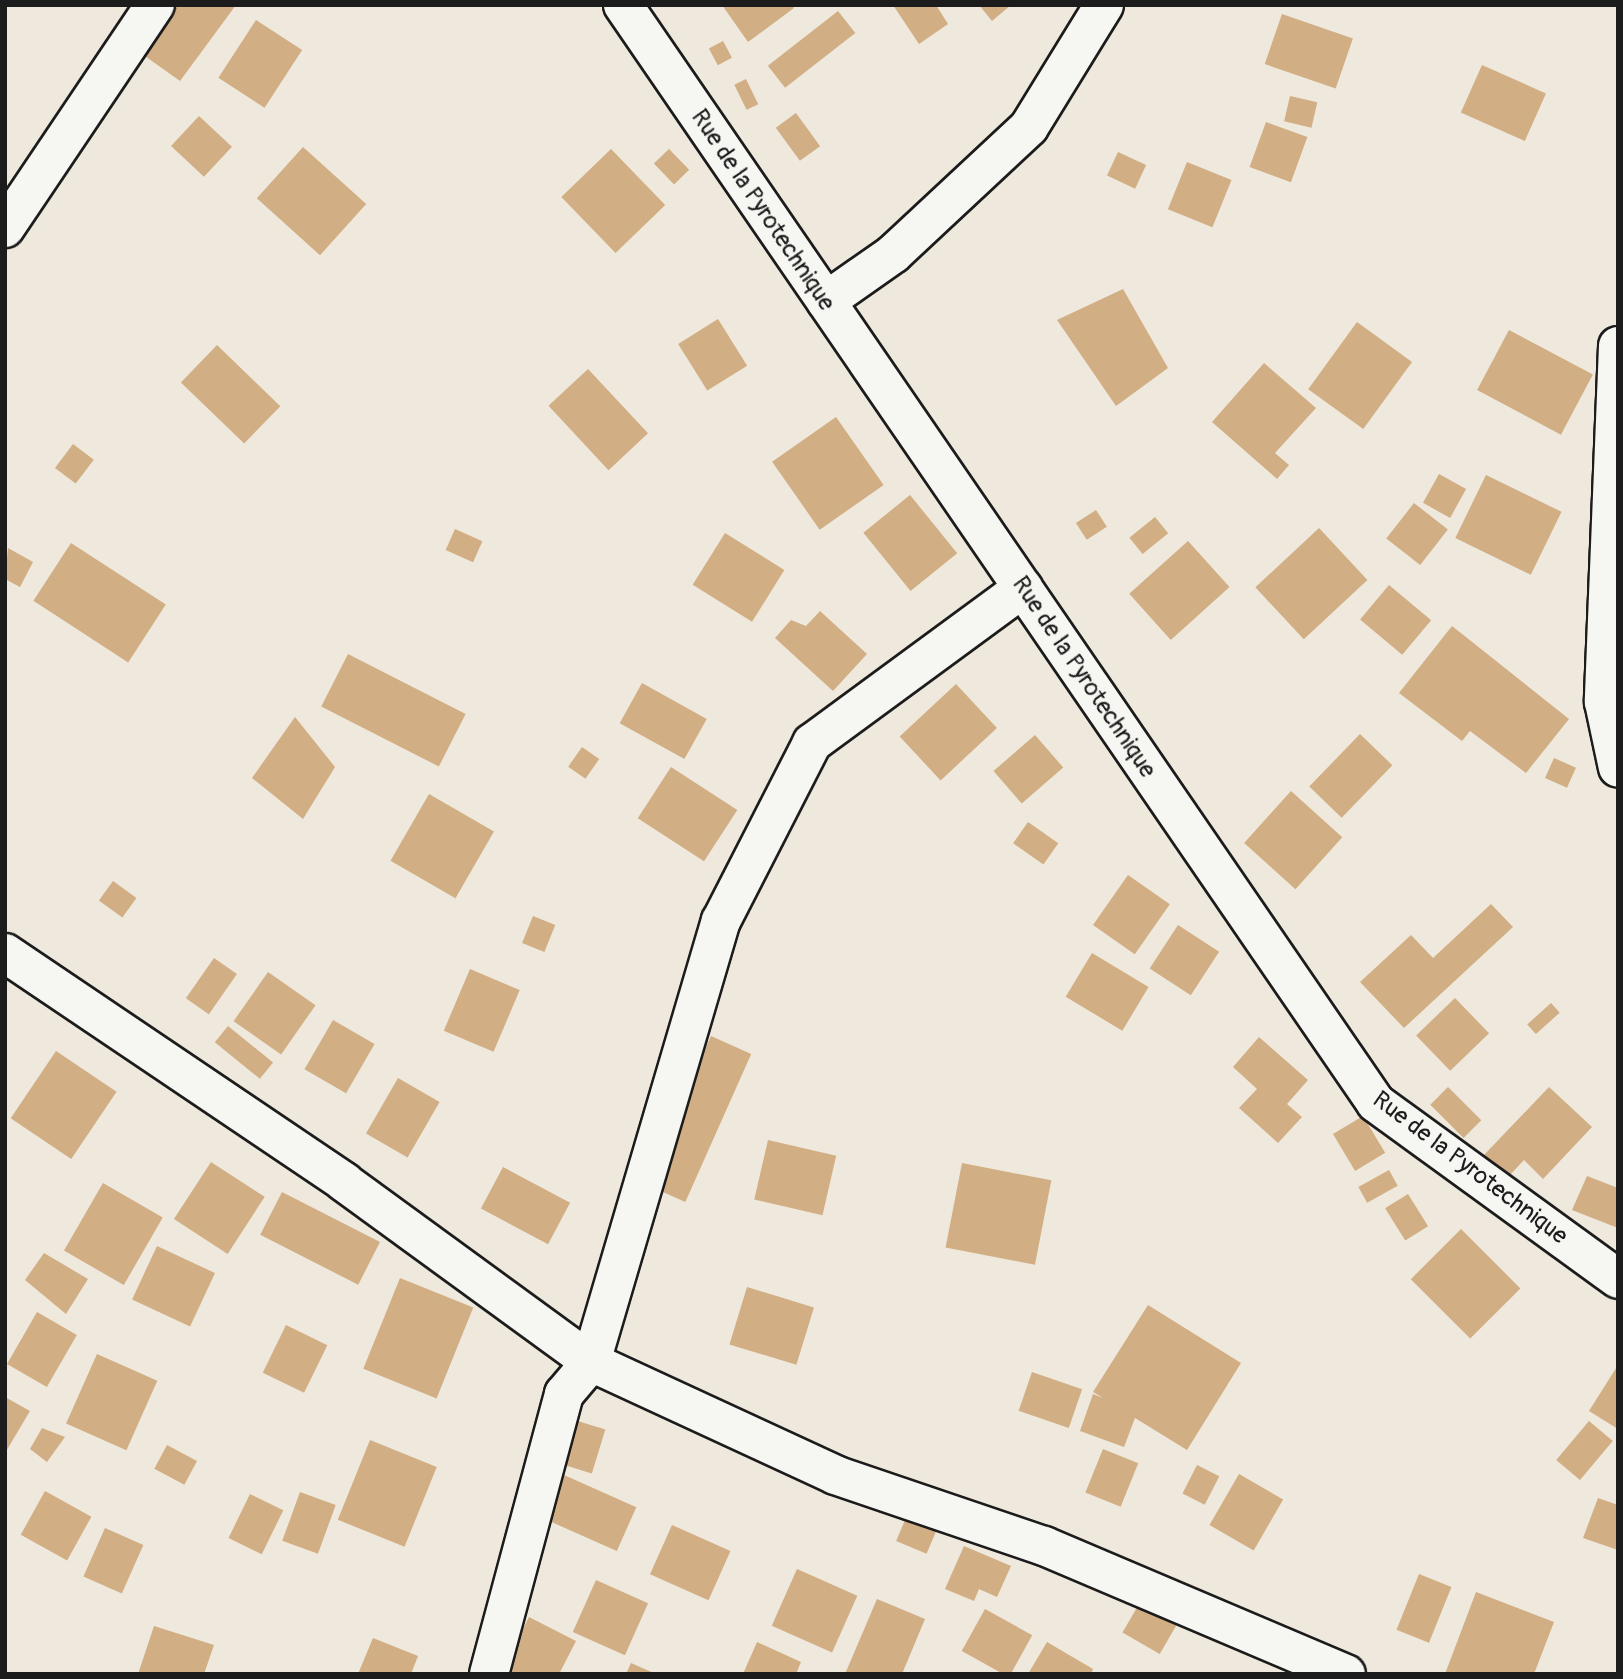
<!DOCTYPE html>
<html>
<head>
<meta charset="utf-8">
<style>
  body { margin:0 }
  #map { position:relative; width:1623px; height:1679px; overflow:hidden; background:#efe8dc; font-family:Pangolin,sans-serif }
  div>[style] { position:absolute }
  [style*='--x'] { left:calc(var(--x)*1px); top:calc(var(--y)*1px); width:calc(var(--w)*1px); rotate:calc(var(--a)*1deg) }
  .building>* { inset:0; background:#d1ae83; transform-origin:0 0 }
  .roads { filter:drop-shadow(2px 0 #1c1c1c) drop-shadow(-2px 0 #1c1c1c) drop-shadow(0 2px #1c1c1c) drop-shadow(0 -2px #1c1c1c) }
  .minor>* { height:38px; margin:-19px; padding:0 19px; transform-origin:19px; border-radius:19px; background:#f6f6f2 }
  span { translate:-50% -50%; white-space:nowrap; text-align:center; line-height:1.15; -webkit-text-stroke:5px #f6f6f2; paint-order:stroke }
  .street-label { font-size:24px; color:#1c1c1c }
  .frame { position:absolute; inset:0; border:7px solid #1c1c1c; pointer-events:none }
</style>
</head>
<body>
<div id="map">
  <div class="building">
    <div style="clip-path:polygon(156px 5px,236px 5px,180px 81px,128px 44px)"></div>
    <div style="clip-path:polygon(722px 5px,792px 5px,794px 8px,748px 42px)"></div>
    <div style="clip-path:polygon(893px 5px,936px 5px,948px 24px,919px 44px)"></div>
    <div style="clip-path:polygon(979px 5px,1011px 5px,992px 21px)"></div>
    <div style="left:838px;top:11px;width:28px;height:89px;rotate:52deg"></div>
    <div style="left:1282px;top:14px;width:75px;height:53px;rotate:19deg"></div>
    <div style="left:256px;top:20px;width:55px;height:69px;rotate:33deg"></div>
    <div style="left:723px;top:41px;width:19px;height:16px;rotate:62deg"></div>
    <div style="left:1482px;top:65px;width:70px;height:52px;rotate:24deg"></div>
    <div style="left:746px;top:79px;width:28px;height:13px;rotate:64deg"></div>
    <div style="left:1290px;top:96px;width:28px;height:26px;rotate:13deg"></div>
    <div style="left:796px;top:113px;width:41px;height:25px;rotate:54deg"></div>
    <div style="left:199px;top:116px;width:45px;height:41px;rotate:43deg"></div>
    <div style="left:1266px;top:122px;width:44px;height:48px;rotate:20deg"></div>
    <div style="left:303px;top:147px;width:85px;height:69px;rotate:42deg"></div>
    <div style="left:611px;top:149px;width:78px;height:69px;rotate:46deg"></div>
    <div style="left:669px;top:149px;width:29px;height:21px;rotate:46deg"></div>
    <div style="left:1118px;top:152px;width:31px;height:26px;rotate:25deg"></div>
    <div style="left:1187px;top:162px;width:48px;height:51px;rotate:22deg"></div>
    <div style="clip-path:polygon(1123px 289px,1168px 368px,1116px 406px,1057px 320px)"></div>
    <div style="left:718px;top:319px;width:55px;height:47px;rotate:58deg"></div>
    <div style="left:1357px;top:322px;width:68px;height:83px;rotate:36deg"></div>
    <div style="left:1509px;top:330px;width:95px;height:68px;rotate:28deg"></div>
    <div style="left:217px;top:345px;width:88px;height:52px;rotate:44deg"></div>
    <div style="clip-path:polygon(1264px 363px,1316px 408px,1275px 453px,1289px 465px,1277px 479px,1212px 422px)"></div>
    <div style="left:588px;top:369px;width:88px;height:54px;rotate:47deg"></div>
    <div style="left:836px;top:417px;width:83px;height:78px;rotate:55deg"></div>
    <div style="left:73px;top:444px;width:26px;height:30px;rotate:37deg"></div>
    <div style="left:1439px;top:474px;width:31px;height:33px;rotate:29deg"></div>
    <div style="left:1486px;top:475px;width:84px;height:70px;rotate:26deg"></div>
    <div style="left:910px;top:495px;width:75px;height:60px;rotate:51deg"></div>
    <div style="left:1414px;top:503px;width:43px;height:45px;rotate:38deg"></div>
    <div style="left:1096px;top:510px;width:20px;height:24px;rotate:57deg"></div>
    <div style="left:1155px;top:517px;width:21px;height:33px;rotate:51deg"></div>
    <div style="left:1319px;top:528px;width:71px;height:87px;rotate:47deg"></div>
    <div style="left:455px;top:529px;width:30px;height:23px;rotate:24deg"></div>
    <div style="left:725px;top:533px;width:70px;height:61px;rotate:32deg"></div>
    <div style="left:1188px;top:541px;width:62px;height:79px;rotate:48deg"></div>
    <div style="left:71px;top:543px;width:113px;height:69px;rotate:33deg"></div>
    <div style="clip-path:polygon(8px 548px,33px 562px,20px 587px,5px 579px)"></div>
    <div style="left:1389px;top:585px;width:55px;height:45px;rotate:40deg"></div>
    <div style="clip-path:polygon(820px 611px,867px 654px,833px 691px,775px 638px,791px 620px,806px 626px)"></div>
    <div style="clip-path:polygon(1452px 626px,1569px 719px,1526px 773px,1470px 731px,1462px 741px,1399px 693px)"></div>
    <div style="left:348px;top:654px;width:132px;height:59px;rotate:27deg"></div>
    <div style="left:642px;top:683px;width:74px;height:46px;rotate:29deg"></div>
    <div style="left:956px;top:684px;width:60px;height:77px;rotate:47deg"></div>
    <div style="clip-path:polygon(295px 717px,335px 767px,303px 819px,252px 778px)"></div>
    <div style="left:1360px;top:734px;width:45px;height:73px;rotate:44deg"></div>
    <div style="left:1035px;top:735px;width:43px;height:55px;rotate:49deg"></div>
    <div style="left:582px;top:747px;width:21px;height:24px;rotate:35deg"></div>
    <div style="left:1554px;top:758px;width:24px;height:22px;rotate:24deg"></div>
    <div style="left:671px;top:767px;width:79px;height:61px;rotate:33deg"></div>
    <div style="left:1291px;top:791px;width:69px;height:70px;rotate:42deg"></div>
    <div style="left:429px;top:794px;width:75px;height:77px;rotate:30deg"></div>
    <div style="left:1028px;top:822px;width:37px;height:26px;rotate:35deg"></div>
    <div style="left:1128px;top:875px;width:51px;height:61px;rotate:35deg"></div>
    <div style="left:113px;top:881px;width:29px;height:24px;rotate:36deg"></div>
    <div style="clip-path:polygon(1491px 904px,1513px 927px,1404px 1028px,1360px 982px,1411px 935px,1433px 958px)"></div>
    <div style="left:533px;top:916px;width:24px;height:29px;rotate:22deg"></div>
    <div style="left:1178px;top:925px;width:49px;height:52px;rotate:33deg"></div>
    <div style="left:1092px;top:953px;width:66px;height:51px;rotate:31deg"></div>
    <div style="left:214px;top:958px;width:28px;height:49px;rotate:35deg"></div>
    <div style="left:470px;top:969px;width:54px;height:67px;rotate:23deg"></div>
    <div style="left:268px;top:972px;width:58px;height:60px;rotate:35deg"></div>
    <div style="left:1455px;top:998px;width:49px;height:54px;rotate:46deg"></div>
    <div style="left:1551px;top:1003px;width:13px;height:32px;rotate:48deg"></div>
    <div style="left:333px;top:1020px;width:48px;height:57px;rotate:30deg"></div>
    <div style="left:228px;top:1026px;width:58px;height:21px;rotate:39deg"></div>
    <div style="left:711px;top:1036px;width:44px;height:162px;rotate:24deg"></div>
    <div style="clip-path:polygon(1259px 1037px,1308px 1080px,1287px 1104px,1302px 1117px,1278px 1143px,1239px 1108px,1257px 1089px,1233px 1067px)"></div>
    <div style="left:56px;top:1051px;width:73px;height:81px;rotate:34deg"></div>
    <div style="left:398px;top:1078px;width:48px;height:64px;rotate:30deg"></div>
    <div style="left:1448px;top:1087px;width:47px;height:25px;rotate:45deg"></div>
    <div style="clip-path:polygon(1549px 1087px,1592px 1127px,1543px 1179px,1524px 1160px,1508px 1177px,1484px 1155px)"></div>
    <div style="left:1363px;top:1116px;width:43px;height:35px;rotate:59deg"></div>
    <div style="left:768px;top:1140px;width:70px;height:61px;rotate:13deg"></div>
    <div style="left:211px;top:1162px;width:64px;height:68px;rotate:33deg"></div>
    <div style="left:962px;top:1163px;width:91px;height:86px;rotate:11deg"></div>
    <div style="left:503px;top:1167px;width:76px;height:47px;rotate:28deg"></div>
    <div style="left:1389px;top:1170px;width:18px;height:35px;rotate:61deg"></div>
    <div style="clip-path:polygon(1587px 1176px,1618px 1188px,1618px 1228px,1572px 1210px)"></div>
    <div style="left:103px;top:1183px;width:69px;height:78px;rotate:30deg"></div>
    <div style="left:282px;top:1192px;width:110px;height:48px;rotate:27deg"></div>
    <div style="left:1408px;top:1194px;width:38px;height:27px;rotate:58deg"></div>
    <div style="left:1461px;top:1229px;width:84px;height:71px;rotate:45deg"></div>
    <div style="left:157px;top:1246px;width:64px;height:59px;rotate:25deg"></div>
    <div style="clip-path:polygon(44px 1253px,88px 1279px,66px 1314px,25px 1280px)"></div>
    <div style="left:400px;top:1278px;width:79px;height:98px;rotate:22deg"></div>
    <div style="left:747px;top:1287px;width:70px;height:60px;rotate:17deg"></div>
    <div style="clip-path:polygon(1148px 1305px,1241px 1363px,1187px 1450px,1135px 1418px,1124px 1447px,1080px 1431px,1093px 1394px,1103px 1398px,1093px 1392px)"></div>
    <div style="left:37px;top:1312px;width:46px;height:60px;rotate:30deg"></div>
    <div style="left:286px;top:1325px;width:46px;height:53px;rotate:26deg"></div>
    <div style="left:97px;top:1354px;width:66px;height:76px;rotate:24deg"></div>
    <div style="clip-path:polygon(1618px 1365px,1618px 1429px,1589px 1411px)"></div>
    <div style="left:1032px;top:1372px;width:53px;height:41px;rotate:19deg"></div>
    <div style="clip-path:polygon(5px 1397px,30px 1411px,5px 1453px)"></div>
    <div style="left:568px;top:1418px;width:39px;height:46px;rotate:17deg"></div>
    <div style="left:1589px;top:1421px;width:31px;height:51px;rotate:40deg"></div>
    <div style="clip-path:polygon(42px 1428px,65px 1437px,47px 1462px,30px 1449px)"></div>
    <div style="left:370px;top:1440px;width:72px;height:86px;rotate:22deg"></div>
    <div style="left:167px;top:1445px;width:34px;height:27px;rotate:28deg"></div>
    <div style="left:1103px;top:1449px;width:38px;height:47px;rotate:22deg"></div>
    <div style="left:1197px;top:1465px;width:25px;height:32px;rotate:27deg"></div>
    <div style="left:555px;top:1471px;width:89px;height:48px;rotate:24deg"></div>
    <div style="left:1239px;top:1474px;width:51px;height:59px;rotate:30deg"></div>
    <div style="left:45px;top:1491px;width:53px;height:50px;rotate:29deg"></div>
    <div style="left:300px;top:1492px;width:38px;height:52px;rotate:20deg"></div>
    <div style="left:250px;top:1494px;width:37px;height:49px;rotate:26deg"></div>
    <div style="clip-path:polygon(1598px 1498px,1618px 1505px,1618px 1550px,1583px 1538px)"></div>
    <div style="left:911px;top:1506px;width:33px;height:38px;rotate:23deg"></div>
    <div style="left:672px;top:1525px;width:64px;height:54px;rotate:24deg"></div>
    <div style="left:105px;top:1528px;width:42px;height:53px;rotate:24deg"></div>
    <div style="clip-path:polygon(964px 1546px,1011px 1566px,997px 1597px,979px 1589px,974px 1601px,945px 1589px)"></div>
    <div style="left:797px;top:1569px;width:66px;height:62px;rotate:24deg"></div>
    <div style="left:1419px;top:1574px;width:35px;height:60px;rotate:22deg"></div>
    <div style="left:596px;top:1580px;width:57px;height:57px;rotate:24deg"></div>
    <div style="clip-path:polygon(1476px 1592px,1554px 1622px,1534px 1674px,1445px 1674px)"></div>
    <div style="clip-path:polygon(877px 1599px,925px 1619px,902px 1674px,845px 1674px)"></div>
    <div style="left:1139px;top:1604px;width:43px;height:33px;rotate:30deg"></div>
    <div style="left:985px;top:1609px;width:54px;height:48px;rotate:29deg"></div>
    <div style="clip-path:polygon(529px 1617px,576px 1641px,559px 1674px,500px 1673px)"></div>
    <div style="clip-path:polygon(154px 1626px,214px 1645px,204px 1674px,138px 1674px)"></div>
    <div style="clip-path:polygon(373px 1638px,418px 1656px,411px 1674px,358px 1674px)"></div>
    <div style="clip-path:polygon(757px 1642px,801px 1662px,796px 1674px,743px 1674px)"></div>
    <div style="clip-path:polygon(1047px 1642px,1093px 1669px,1091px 1674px,1028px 1674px)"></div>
    <div style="clip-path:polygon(631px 1663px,656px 1674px,626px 1674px)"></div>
  </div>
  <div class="roads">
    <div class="minor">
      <div style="--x:623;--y:5;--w:1331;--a:55.56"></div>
      <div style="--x:1376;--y:1103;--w:299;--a:36"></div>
      <div style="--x:5;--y:228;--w:269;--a:-56.1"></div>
      <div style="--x:826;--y:301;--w:82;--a:-35"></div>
      <div style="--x:893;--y:254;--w:186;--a:-43"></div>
      <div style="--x:1029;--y:127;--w:143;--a:-58.4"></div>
      <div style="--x:1618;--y:346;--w:356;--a:92.3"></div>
      <div style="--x:1604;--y:702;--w:67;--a:78"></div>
      <div style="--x:5;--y:953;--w:409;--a:34"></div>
      <div style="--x:344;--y:1182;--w:306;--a:36.1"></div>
      <div style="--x:591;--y:1362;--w:269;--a:24.8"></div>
      <div style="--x:835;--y:1475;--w:221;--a:18.8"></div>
      <div style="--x:1044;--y:1546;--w:328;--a:23"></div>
      <div style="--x:489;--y:1674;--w:290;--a:-75"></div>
      <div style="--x:564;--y:1394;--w:42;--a:-49.8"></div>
      <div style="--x:591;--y:1362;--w:460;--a:-73.6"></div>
      <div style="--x:721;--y:921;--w:200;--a:-62.9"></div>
      <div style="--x:812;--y:743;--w:262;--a:-36.3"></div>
    </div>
  </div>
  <div class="street-label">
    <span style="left:763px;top:210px;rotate:56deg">Rue de la Pyrotechnique</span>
    <span style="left:1084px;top:677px;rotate:56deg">Rue de la Pyrotechnique</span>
    <span style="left:1470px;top:1168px;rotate:37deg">Rue de la Pyrotechnique</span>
  </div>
  <div class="frame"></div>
</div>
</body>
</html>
